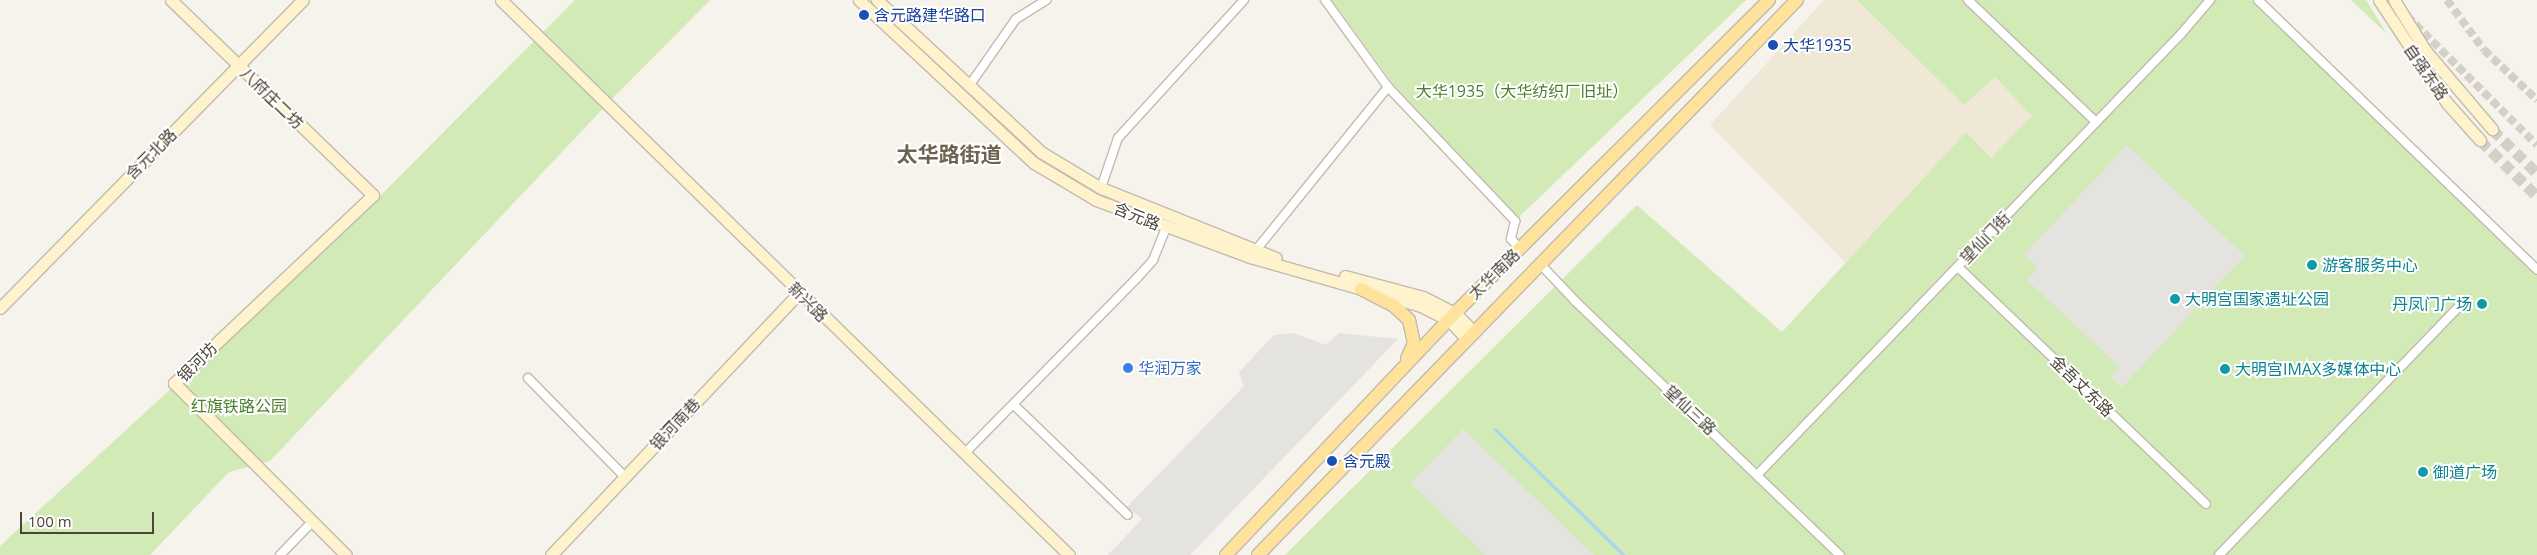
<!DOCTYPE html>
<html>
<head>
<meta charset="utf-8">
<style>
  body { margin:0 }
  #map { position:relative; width:2537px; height:555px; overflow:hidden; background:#f6f3ec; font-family:"Open Sans","Noto Sans SC",sans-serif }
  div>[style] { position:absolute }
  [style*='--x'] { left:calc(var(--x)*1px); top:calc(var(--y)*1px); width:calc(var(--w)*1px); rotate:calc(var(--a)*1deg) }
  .education>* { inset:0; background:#efe8d6 }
  .green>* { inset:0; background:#d2eab5 }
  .parking>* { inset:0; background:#e5e3e0 }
  .stream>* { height:2.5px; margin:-1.25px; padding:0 1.25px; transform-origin:1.25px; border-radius:1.25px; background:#a9d4f2 }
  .street-tunnel>* { height:8px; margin-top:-4px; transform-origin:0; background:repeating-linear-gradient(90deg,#d4d0c8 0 8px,transparent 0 12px) }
  .secondary-tunnel>* { height:11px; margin-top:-5.5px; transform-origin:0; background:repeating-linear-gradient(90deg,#d4d0c8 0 11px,transparent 0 16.5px) }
  .roads { filter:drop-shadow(1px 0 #c2bbae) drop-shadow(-1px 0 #c2bbae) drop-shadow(0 1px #c2bbae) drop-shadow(0 -1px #c2bbae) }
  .street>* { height:8px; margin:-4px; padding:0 4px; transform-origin:4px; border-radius:4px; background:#fff }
  .secondary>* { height:11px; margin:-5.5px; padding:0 5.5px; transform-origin:5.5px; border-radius:5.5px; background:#fff3cd }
  .primary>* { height:12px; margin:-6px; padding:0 6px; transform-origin:6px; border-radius:6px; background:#ffe39c }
  .dots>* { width:14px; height:14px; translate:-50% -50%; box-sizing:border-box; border:2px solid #fff; border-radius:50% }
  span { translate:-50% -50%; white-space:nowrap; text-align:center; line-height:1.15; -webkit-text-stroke:4px #fff; paint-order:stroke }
  .transit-label { font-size:16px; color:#164399 }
  .left { translate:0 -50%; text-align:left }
  .street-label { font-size:16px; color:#4b4439 }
  .park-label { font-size:16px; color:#4a7f2a }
  .culture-label { font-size:16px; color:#0d838f }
  .right { translate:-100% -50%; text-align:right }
  .shop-label { font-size:16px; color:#366cbe }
  .district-label { font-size:21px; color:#6e6250; font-weight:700 }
  .scale { position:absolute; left:20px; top:512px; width:134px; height:22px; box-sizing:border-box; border:2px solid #4b4439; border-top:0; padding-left:6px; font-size:15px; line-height:18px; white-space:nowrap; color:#4b4439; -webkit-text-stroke:4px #fff; paint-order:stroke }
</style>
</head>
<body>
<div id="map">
  <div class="education">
    <div style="clip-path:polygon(1824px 0,1857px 0,1964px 105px,1995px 77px,2033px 116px,1991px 158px,1966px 132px,1846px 263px,1710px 125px)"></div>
  </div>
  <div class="green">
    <div style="clip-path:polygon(575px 0,710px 0,613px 98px,270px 461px,229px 472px,150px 555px,0 555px,0 546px,376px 200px)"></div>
    <div style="clip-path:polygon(1332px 0,1746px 0,1518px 218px,1394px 85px)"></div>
    <div style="clip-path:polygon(1857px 0,2263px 0,2537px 265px,2537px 555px,1285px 555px,1637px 205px,1782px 332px,1966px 132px,1991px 158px,2032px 116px,1995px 77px,1964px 105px)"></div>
    <div style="clip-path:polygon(2351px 0,2366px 0,2387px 34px)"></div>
  </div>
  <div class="parking">
    <div style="clip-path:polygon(2127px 145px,2245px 256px,2122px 387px,2111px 377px,2120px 367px,2027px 280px,2038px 268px,2024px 255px)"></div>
    <div style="clip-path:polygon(1293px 333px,1326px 345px,1339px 333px,1398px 339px,1190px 555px,1108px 555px,1142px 519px,1127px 507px,1244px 386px,1239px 372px,1274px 335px)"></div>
    <div style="clip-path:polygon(1463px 429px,1594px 555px,1485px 555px,1411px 483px)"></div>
  </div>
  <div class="stream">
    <div style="--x:1495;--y:429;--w:180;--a:44.3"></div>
  </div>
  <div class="street-tunnel">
    <div style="--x:2447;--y:0;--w:62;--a:53.5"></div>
    <div style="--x:2484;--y:50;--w:73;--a:43.3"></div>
    <div style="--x:2407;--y:16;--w:183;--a:44.8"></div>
  </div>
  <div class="secondary-tunnel">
    <div style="--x:2492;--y:129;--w:63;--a:44.4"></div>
    <div style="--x:2480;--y:140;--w:80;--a:44.5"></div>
  </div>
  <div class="roads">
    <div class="street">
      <div style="--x:1325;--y:0;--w:107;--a:54.1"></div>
      <div style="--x:1388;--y:87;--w:185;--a:46.5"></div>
      <div style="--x:1515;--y:221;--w:18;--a:103"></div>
      <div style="--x:1511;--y:239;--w:13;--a:48"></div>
      <div style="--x:1968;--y:0;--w:177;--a:43.6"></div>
      <div style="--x:2258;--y:0;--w:388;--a:44"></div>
      <div style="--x:969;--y:86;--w:82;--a:-55"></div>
      <div style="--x:1016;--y:19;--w:36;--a:-32"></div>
      <div style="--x:1101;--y:188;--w:53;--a:-71.2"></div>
      <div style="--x:1118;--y:138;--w:187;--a:-47.6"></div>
      <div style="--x:1256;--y:250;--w:210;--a:-51"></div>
      <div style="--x:1540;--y:264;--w:52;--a:46.5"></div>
      <div style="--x:1576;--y:302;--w:366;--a:43.8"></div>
      <div style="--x:1958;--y:267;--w:343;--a:43.7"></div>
      <div style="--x:528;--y:378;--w:139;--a:45.6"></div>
      <div style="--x:1014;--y:405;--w:158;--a:44"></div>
      <div style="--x:964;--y:454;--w:247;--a:-45.5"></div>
      <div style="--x:1137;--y:278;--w:24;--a:-48"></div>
      <div style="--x:1153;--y:260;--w:35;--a:-68"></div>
      <div style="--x:1758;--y:474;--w:610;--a:-46.13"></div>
      <div style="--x:2181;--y:34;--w:45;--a:-49.5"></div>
      <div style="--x:280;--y:555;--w:46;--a:-45.9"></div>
      <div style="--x:2219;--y:555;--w:350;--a:-46"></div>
    </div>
    <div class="secondary">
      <div style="--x:171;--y:0;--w:281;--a:44"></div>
      <div style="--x:373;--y:195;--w:274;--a:136.6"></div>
      <div style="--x:174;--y:383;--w:243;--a:45"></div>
      <div style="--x:501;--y:0;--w:794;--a:44.34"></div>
      <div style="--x:859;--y:0;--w:239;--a:43"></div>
      <div style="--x:1034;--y:163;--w:72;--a:30.8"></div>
      <div style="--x:1096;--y:200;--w:164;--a:20.3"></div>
      <div style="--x:1250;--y:257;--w:178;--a:16"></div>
      <div style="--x:1421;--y:306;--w:31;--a:27"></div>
      <div style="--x:1449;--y:320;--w:26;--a:47"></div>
      <div style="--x:877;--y:0;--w:224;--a:42.8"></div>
      <div style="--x:1041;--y:152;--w:70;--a:31"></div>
      <div style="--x:1101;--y:188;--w:188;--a:21.8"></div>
      <div style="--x:2379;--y:0;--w:123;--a:56.6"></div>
      <div style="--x:2447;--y:103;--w:50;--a:48.3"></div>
      <div style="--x:2394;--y:0;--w:59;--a:58.2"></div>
      <div style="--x:2425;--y:50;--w:104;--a:49.7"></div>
      <div style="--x:1345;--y:276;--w:81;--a:15.1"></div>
      <div style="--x:1423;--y:297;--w:36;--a:27"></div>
      <div style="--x:1455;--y:313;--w:27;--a:45"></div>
      <div style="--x:0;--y:308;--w:432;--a:-45.5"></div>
      <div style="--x:551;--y:555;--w:361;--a:-46.6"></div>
    </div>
    <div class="primary">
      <div style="--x:1361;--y:289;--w:36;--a:27"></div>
      <div style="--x:1393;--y:305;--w:22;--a:43"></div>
      <div style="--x:1409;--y:320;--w:24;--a:78"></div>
      <div style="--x:1414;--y:343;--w:17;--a:114"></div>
      <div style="--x:1226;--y:555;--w:333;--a:-46.6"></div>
      <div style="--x:1455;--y:313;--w:443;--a:-44.9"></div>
      <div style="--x:1258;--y:555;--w:774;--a:-45.84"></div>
    </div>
  </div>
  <div class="dots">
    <div style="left:864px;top:15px;background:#1a4fb4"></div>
    <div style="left:1773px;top:45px;background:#1a4fb4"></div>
    <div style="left:2312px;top:265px;background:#0f9aa8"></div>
    <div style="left:2175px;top:299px;background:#0f9aa8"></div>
    <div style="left:2482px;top:304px;background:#0f9aa8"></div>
    <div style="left:1128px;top:368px;background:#3f7fe0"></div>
    <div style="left:2225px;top:369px;background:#0f9aa8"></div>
    <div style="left:1332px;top:461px;background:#1a4fb4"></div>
    <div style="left:2423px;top:472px;background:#0f9aa8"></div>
  </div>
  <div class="transit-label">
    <span class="left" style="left:874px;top:15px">含元路建华路口</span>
    <span class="left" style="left:1783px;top:45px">大华1935</span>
    <span class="left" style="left:1343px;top:461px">含元殿</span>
  </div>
  <div class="street-label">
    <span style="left:2426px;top:72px;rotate:55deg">自强东路</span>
    <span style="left:272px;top:98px;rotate:44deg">八府庄二坊</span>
    <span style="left:151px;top:154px;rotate:-45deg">含元北路</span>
    <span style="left:1137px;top:216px;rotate:22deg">含元路</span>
    <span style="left:1985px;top:238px;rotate:-46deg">望仙门街</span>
    <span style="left:1494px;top:274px;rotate:-44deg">太华南路</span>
    <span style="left:808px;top:302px;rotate:45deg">新兴路</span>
    <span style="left:197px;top:362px;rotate:-45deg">银河坊</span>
    <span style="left:2082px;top:386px;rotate:44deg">金吾丈东路</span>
    <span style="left:1690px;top:410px;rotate:43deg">望仙三路</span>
    <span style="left:675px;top:424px;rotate:-47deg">银河南巷</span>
  </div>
  <div class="park-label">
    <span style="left:1522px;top:91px">大华1935（大华纺织厂旧址）</span>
    <span style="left:239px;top:406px">红旗铁路公园</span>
  </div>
  <div class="culture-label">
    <span class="left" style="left:2322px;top:265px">游客服务中心</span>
    <span class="left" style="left:2185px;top:299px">大明宫国家遗址公园</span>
    <span class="right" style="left:2472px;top:304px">丹凤门广场</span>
    <span class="left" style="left:2235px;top:369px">大明宫IMAX多媒体中心</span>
    <span class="left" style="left:2433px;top:472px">御道广场</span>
  </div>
  <div class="shop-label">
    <span class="left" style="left:1138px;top:368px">华润万家</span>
  </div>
  <div class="district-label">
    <span style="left:949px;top:154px">太华路街道</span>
  </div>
  <div class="scale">100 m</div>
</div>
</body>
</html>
